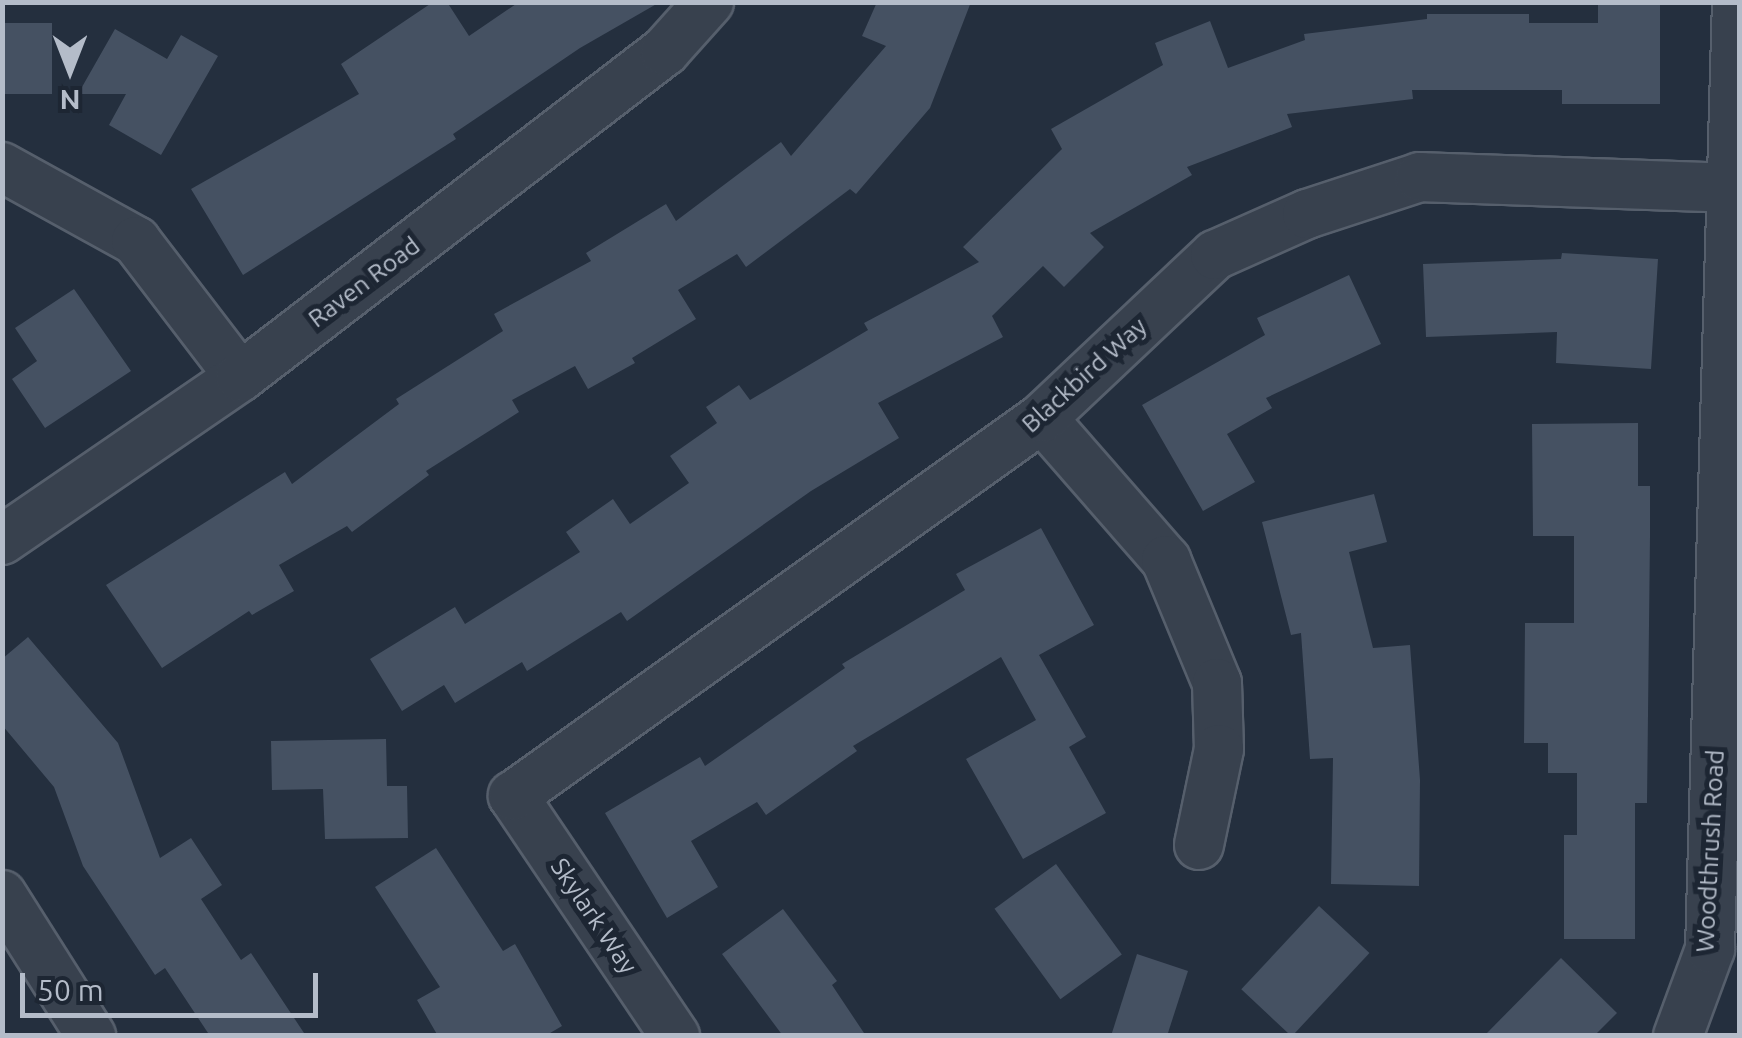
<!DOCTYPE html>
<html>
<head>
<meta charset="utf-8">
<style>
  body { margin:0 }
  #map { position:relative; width:1742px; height:1038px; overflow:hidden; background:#242f3e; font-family:Ubuntu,sans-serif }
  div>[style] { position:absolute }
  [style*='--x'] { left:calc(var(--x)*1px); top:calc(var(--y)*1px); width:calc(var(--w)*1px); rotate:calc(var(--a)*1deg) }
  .building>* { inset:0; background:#455162; transform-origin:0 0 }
  .roads { filter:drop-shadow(2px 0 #565f6c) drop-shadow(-2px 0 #565f6c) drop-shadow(0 2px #565f6c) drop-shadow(0 -2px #565f6c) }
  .minor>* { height:48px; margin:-24px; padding:0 24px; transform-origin:24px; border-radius:24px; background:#38414e }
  span { translate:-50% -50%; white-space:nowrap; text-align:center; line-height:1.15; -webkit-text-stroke:10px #1d2633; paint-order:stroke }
  .street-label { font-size:25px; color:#b4bcc9 }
  .frame { position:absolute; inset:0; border:5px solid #b4bcc9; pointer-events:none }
  .north { position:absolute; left:20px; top:20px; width:100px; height:100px; -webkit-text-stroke:8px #1d2633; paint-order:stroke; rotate:180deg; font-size:28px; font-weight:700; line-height:40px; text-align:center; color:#b4bcc9 }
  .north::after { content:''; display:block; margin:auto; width:35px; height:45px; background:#b4bcc9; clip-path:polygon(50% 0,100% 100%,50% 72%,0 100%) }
  .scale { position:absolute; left:20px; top:973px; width:298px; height:45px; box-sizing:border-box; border:5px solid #b4bcc9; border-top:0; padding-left:12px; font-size:30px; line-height:35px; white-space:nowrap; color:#b4bcc9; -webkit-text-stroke:8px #1d2633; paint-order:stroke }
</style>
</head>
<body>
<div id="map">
  <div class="building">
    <div style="clip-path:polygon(433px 2px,447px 2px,469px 36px,519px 2px,660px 2px,580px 48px,453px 134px,456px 139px,243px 275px,191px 189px,359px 94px,341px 64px)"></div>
    <div style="clip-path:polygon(877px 2px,971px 2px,930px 108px,856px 194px,850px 189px,746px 267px,737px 254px,678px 290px,696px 319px,632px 358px,635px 363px,588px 389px,575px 366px,512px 400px,519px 412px,426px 471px,429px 475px,352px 532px,347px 526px,279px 565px,294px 591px,252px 615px,249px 611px,162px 668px,106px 585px,285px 472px,292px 484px,399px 404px,396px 399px,503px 331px,494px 314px,591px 261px,586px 253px,666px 204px,676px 221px,781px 142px,791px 156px,886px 46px,862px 36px)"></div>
    <div style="clip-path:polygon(1598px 2px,1660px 2px,1660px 104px,1562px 104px,1562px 90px,1412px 90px,1413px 99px,1287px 114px,1292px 127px,1187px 167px,1192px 175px,1090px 233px,1104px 247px,1064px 287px,1043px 266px,992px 316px,1003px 337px,878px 403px,899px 438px,811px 491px,627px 621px,621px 612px,527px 671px,522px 662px,455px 703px,444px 685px,402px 711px,370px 659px,455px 607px,465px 624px,580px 552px,566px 532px,613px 499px,630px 524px,689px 483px,670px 456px,717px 423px,706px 407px,739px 385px,750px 400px,868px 330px,864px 323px,979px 262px,963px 247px,1062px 149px,1051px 129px,1163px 65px,1155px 43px,1210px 21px,1228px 68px,1305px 40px,1304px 34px,1427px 19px,1427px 14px,1529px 14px,1529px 23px,1598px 23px)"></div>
    <div style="left:2px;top:23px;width:50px;height:71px"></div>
    <div style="clip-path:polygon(115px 29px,167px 59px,181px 35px,218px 56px,161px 155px,109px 125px,126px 94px,78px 94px)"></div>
    <div style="clip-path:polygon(1562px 253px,1658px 259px,1651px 369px,1556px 363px,1557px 332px,1426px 337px,1423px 264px,1561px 259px)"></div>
    <div style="clip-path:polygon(1349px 275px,1381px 344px,1266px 398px,1272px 408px,1227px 434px,1255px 482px,1203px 511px,1142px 405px,1265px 335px,1257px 318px)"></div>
    <div style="clip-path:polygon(74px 289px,131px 371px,45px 428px,12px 379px,37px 361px,15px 328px)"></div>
    <div style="clip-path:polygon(1638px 423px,1638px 486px,1650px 486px,1650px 536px,1647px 803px,1635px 803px,1635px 939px,1564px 939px,1564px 835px,1577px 835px,1577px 773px,1548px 773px,1548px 743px,1524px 743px,1525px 623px,1574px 623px,1574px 536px,1533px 536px,1532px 424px)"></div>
    <div style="clip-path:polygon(1374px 494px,1387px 542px,1349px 552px,1373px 648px,1410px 645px,1420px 780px,1419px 886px,1331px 884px,1333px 758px,1310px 759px,1301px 633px,1291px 635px,1262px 522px)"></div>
    <div style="clip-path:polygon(1041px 528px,1094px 625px,1039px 655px,1086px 737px,1069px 747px,1106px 813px,1023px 859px,966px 759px,1036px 720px,1001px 657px,853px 746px,857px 751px,766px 815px,757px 802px,691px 841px,718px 887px,667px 918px,605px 813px,700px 757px,705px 766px,845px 668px,842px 664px,965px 590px,956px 574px)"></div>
    <div style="clip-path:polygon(28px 637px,118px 743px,160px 858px,191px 838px,222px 885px,201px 899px,241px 960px,251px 953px,306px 1036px,210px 1036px,165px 968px,155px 975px,83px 866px,54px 787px,2px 725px,2px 659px)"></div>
    <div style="clip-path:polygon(386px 739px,387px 786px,407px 786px,408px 838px,325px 839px,323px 789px,272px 790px,271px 741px)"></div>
    <div style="clip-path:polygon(436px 848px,503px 951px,515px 944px,562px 1026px,545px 1036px,438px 1036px,417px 1000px,440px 987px,375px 887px)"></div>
    <div style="left:1056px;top:864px;width:112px;height:76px;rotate:54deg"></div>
    <div style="left:1319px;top:906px;width:69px;height:114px;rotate:43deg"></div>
    <div style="clip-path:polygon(783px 909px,837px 981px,832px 985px,866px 1036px,783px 1036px,722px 954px)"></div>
    <div style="clip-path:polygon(1137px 954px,1188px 971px,1167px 1036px,1111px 1036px)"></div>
    <div style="clip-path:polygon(1561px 958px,1617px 1013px,1594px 1036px,1484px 1036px)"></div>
  </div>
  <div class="roads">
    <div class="minor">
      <div style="--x:2;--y:167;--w:153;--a:28.9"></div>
      <div style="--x:136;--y:241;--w:171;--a:52.6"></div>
      <div style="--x:1042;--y:418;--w:189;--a:48.9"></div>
      <div style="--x:1166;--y:560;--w:133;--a:67.5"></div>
      <div style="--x:1217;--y:683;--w:66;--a:88.3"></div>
      <div style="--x:1219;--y:749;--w:98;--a:101.8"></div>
      <div style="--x:2;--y:540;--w:288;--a:-34.4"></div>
      <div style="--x:240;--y:377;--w:536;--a:-37.49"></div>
      <div style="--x:665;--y:51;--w:66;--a:-48.1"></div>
      <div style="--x:2;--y:895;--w:167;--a:57.7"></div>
      <div style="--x:675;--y:1036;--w:290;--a:-124"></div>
      <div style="--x:513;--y:796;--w:650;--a:-35.55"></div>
      <div style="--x:1042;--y:418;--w:238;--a:-43.3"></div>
      <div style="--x:1215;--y:255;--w:101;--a:-24"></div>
      <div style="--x:1307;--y:214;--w:119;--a:-18.1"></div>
      <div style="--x:1420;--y:177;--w:320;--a:2"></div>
      <div style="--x:1678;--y:1036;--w:93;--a:-69.8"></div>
      <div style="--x:1710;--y:949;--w:947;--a:-88.37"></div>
    </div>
  </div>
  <div class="street-label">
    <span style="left:364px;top:282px;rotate:-37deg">Raven Road</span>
    <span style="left:1084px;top:375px;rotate:-42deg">Blackbird Way</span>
    <span style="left:1710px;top:851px;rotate:-87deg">Woodthrush Road</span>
    <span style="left:594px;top:916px;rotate:56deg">Skylark Way</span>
  </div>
  <div class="frame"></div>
  <div class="north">N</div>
  <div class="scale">50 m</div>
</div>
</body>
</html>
